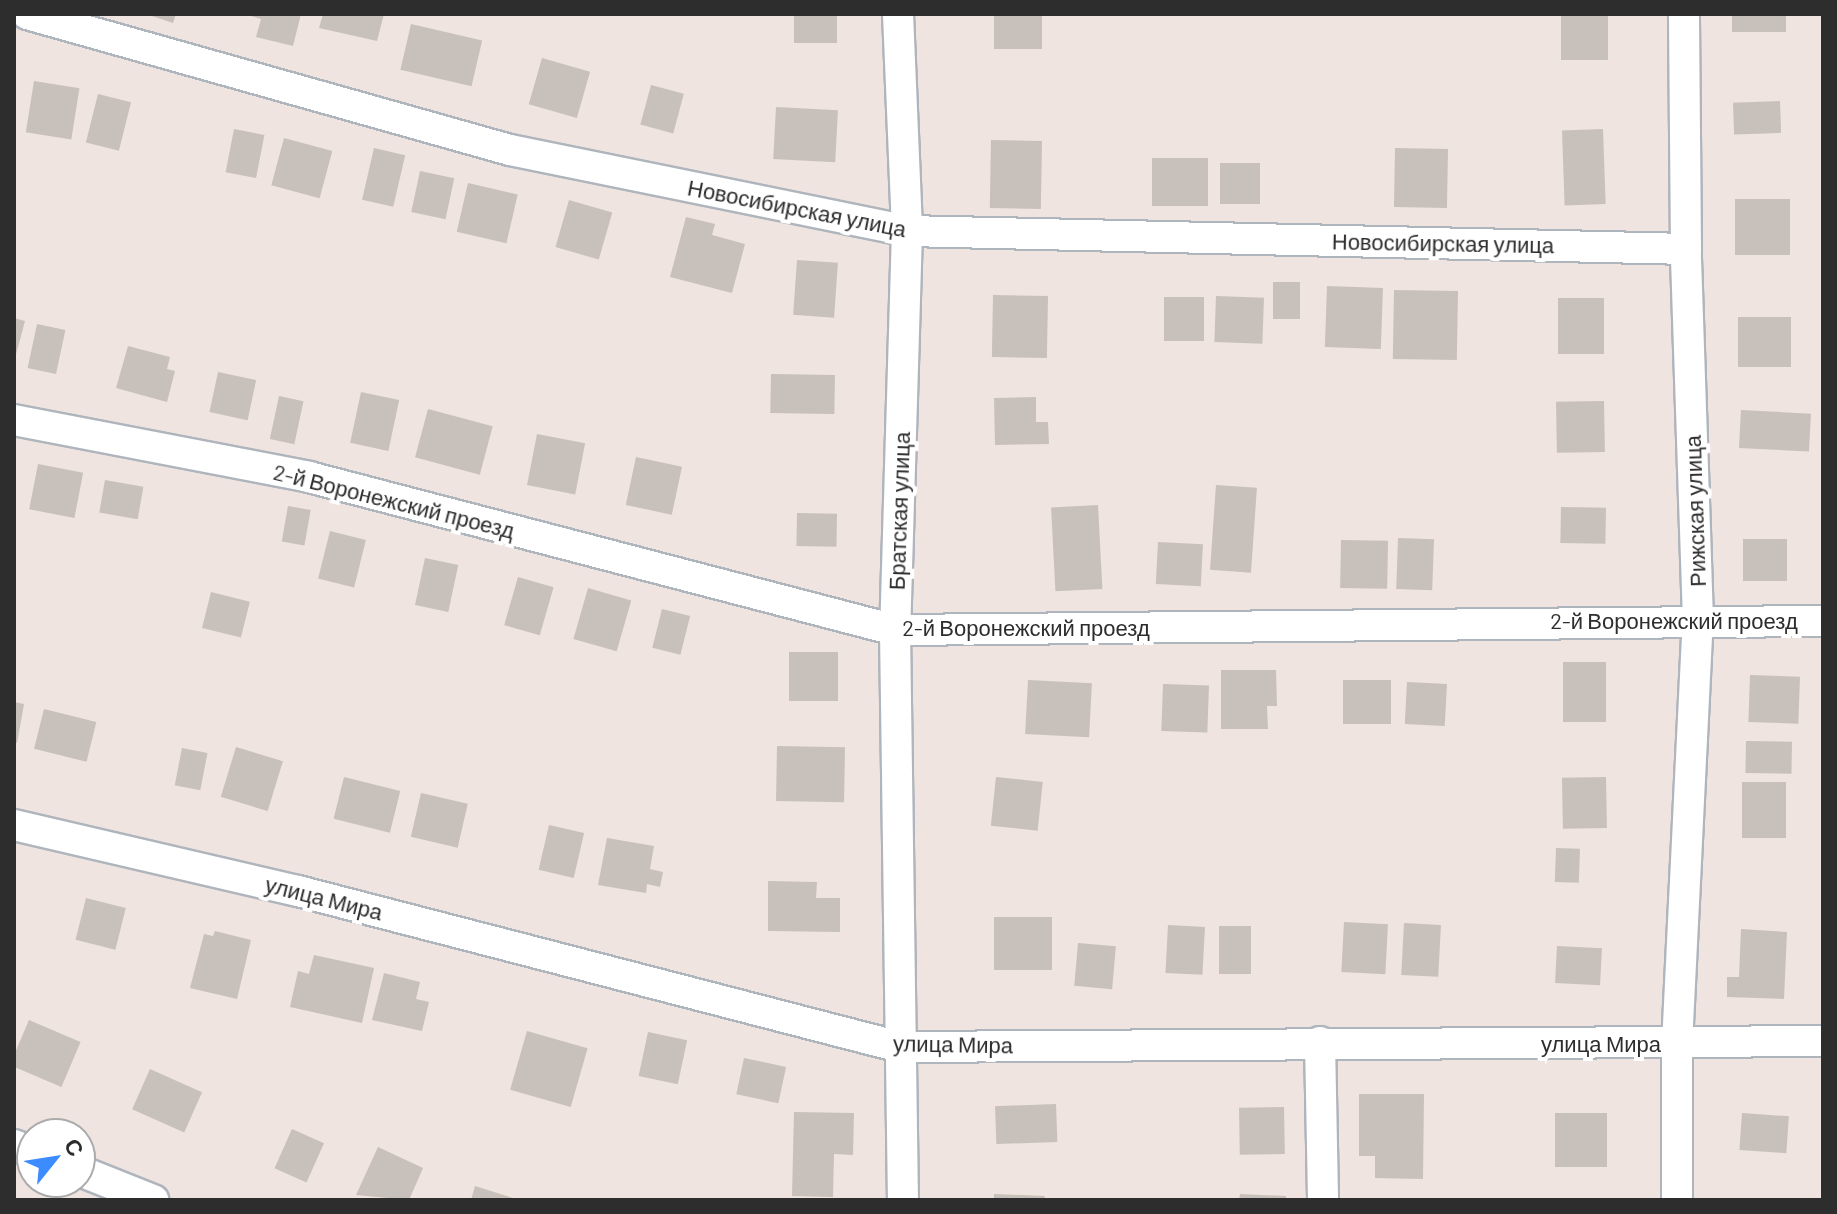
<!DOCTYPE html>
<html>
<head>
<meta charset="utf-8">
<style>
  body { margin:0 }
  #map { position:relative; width:1837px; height:1214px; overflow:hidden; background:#efe4df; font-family:Barlow,sans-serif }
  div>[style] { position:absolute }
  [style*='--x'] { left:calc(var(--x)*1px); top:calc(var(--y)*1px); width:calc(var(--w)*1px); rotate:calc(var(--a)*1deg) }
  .building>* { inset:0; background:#c8c0ba; transform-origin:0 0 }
  .roads { filter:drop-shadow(2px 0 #afb5bd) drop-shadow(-2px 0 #afb5bd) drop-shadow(0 2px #afb5bd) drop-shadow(0 -2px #afb5bd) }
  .street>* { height:30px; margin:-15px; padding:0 15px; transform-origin:15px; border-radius:15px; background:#fff }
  span { translate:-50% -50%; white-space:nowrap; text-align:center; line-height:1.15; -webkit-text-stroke:8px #fff; paint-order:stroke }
  .street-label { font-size:22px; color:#2d2d2d }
  .frame { position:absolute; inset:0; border:16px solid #2d2d2d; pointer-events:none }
  .north { position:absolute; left:16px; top:1118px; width:80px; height:80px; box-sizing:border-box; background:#fff; border:2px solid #ababab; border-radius:50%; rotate:60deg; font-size:22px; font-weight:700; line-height:32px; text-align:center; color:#2d2d2d }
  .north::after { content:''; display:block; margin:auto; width:28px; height:36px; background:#3c8cff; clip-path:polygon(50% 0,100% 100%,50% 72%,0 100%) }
</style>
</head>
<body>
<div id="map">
  <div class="building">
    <div style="clip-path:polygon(146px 14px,176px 14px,173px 23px)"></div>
    <div style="clip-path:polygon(245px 14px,301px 14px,293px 46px,256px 37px,261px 19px)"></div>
    <div style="clip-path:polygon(323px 14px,384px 14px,377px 41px,319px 28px)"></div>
    <div style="left:794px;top:14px;width:43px;height:29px"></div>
    <div style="left:994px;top:14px;width:48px;height:35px"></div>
    <div style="left:1561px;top:14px;width:47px;height:46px"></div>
    <div style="left:1732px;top:14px;width:54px;height:18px"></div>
    <div style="left:411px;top:24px;width:73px;height:47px;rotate:13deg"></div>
    <div style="left:542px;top:58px;width:50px;height:48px;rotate:16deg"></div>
    <div style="left:34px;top:81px;width:46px;height:52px;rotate:9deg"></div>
    <div style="left:651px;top:85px;width:34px;height:41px;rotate:15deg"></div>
    <div style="left:98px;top:94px;width:34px;height:50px;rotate:14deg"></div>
    <div style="left:1780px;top:101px;width:32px;height:47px;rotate:88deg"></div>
    <div style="left:776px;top:107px;width:62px;height:52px;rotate:3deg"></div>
    <div style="left:234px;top:129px;width:31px;height:44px;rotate:11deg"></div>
    <div style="left:1603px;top:129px;width:75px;height:41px;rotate:88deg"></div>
    <div style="left:284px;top:138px;width:50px;height:49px;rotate:15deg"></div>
    <div style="left:991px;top:140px;width:51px;height:68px;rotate:1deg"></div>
    <div style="left:374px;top:148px;width:32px;height:53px;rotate:13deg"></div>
    <div style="left:1395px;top:148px;width:53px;height:59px;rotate:1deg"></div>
    <div style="left:1152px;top:158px;width:56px;height:48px"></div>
    <div style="left:1220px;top:163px;width:40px;height:41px"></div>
    <div style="left:420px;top:171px;width:35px;height:42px;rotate:12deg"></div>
    <div style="left:468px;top:183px;width:51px;height:50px;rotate:13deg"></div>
    <div style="left:1790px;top:199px;width:56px;height:55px;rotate:90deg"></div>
    <div style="left:569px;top:200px;width:45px;height:49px;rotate:16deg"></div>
    <div style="clip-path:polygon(686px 217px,715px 224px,712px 235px,745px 244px,732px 293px,670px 277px)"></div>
    <div style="left:797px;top:260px;width:41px;height:55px;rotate:4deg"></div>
    <div style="left:1273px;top:282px;width:27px;height:37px"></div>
    <div style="left:1327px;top:286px;width:56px;height:61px;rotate:2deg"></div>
    <div style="left:1394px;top:290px;width:64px;height:69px;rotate:1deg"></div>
    <div style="left:993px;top:295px;width:55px;height:62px;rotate:1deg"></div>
    <div style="left:1216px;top:296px;width:48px;height:46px;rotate:2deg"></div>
    <div style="left:1164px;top:297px;width:40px;height:44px"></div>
    <div style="left:1558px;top:298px;width:46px;height:56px"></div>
    <div style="left:1738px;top:317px;width:53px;height:50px"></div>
    <div style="clip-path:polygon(14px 318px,25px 321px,15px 358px,14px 357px)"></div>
    <div style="left:37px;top:324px;width:29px;height:45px;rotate:12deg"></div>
    <div style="clip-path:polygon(128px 346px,170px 357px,167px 369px,175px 371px,167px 402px,116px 388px)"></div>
    <div style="left:218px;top:372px;width:39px;height:41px;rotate:12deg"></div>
    <div style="left:771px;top:374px;width:64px;height:39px;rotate:1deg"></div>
    <div style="left:361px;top:392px;width:39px;height:52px;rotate:12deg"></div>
    <div style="left:279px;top:396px;width:25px;height:44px;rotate:12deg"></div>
    <div style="clip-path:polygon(1036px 397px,1036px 422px,1048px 422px,1049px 444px,995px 445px,994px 398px)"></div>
    <div style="left:1604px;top:401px;width:51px;height:48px;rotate:89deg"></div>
    <div style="left:428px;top:409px;width:67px;height:50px;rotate:15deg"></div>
    <div style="left:1741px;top:410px;width:70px;height:38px;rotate:3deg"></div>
    <div style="left:537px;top:434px;width:49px;height:52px;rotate:11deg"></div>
    <div style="left:636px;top:457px;width:47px;height:49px;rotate:12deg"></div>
    <div style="left:38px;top:464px;width:46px;height:46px;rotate:11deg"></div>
    <div style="left:105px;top:480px;width:39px;height:33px;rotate:10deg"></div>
    <div style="left:1216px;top:485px;width:41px;height:85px;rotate:4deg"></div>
    <div style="left:1098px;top:505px;width:84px;height:47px;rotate:87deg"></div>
    <div style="left:288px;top:506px;width:23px;height:36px;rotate:10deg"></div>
    <div style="left:1561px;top:507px;width:45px;height:36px;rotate:1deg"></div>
    <div style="left:797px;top:513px;width:40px;height:33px;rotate:1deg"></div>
    <div style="left:330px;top:531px;width:37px;height:49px;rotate:14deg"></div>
    <div style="left:1398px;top:538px;width:36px;height:51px;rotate:2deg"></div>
    <div style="left:1743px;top:539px;width:44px;height:42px"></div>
    <div style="left:1341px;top:540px;width:47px;height:48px;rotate:1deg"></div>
    <div style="left:1158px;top:542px;width:45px;height:42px;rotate:3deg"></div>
    <div style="left:425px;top:558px;width:34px;height:48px;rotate:12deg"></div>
    <div style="left:518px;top:577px;width:37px;height:50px;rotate:16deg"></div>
    <div style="left:588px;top:588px;width:45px;height:53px;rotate:16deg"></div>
    <div style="left:211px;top:592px;width:40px;height:37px;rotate:14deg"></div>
    <div style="left:662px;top:609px;width:29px;height:40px;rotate:14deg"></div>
    <div style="left:789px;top:652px;width:49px;height:49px"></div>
    <div style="left:1563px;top:662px;width:43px;height:60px"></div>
    <div style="clip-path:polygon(1221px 670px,1276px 670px,1277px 706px,1267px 706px,1268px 729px,1221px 729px)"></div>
    <div style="left:1750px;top:675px;width:50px;height:47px;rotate:2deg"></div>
    <div style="left:1028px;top:680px;width:64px;height:54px;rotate:3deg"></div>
    <div style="left:1343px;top:680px;width:48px;height:44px"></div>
    <div style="left:1407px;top:682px;width:40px;height:42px;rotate:3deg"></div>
    <div style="left:1163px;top:684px;width:46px;height:47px;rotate:2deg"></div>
    <div style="clip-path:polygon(14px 702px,24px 704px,17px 743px,14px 742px)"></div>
    <div style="left:44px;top:709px;width:54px;height:41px;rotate:14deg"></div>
    <div style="left:1746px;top:741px;width:46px;height:32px;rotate:1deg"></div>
    <div style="left:777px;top:746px;width:68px;height:55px;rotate:1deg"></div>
    <div style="left:236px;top:747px;width:49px;height:52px;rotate:17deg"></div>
    <div style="left:182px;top:748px;width:26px;height:38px;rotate:11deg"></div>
    <div style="left:344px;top:777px;width:58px;height:43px;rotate:14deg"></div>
    <div style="left:996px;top:777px;width:47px;height:49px;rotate:6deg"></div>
    <div style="left:1606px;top:777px;width:51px;height:44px;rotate:89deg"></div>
    <div style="left:1742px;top:782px;width:44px;height:56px"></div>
    <div style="left:421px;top:793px;width:48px;height:45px;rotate:13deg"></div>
    <div style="left:549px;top:825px;width:36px;height:46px;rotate:13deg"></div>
    <div style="clip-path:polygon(607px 838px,654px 846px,650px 869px,663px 872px,660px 887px,647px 884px,646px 893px,598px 885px)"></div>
    <div style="left:1556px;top:848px;width:24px;height:34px;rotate:2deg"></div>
    <div style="clip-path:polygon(768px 881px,817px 882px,816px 898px,840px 898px,840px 932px,768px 931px)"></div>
    <div style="left:86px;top:898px;width:41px;height:43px;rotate:14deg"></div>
    <div style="left:994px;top:917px;width:58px;height:53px"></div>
    <div style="left:1344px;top:922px;width:44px;height:50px;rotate:3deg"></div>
    <div style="left:1404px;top:923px;width:37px;height:52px;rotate:3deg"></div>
    <div style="left:1168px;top:925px;width:37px;height:48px;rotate:3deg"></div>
    <div style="left:1219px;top:926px;width:32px;height:48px"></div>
    <div style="clip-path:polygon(1741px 929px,1787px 932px,1784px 999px,1727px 997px,1727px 977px,1739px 977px)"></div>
    <div style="clip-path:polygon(215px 931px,251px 940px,237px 999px,190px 988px,204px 934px,213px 936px)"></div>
    <div style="left:1078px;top:943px;width:38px;height:43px;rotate:5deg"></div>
    <div style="left:1557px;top:946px;width:45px;height:37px;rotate:3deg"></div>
    <div style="clip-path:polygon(314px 955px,374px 968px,362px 1023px,290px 1007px,298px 971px,309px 974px)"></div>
    <div style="clip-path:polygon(384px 973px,420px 982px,416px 999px,429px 1002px,422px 1031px,372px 1020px)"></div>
    <div style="left:29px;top:1020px;width:56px;height:49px;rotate:23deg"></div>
    <div style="left:527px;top:1031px;width:63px;height:61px;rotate:16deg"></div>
    <div style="left:648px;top:1032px;width:40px;height:45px;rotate:12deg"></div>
    <div style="left:744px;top:1058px;width:43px;height:37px;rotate:12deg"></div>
    <div style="left:150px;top:1069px;width:57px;height:44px;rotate:24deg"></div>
    <div style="clip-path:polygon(1359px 1094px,1424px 1094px,1423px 1179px,1375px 1178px,1375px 1156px,1359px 1156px)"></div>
    <div style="left:1056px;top:1104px;width:38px;height:61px;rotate:88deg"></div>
    <div style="left:1284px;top:1107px;width:47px;height:45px;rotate:89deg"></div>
    <div style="clip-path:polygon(794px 1112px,854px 1113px,853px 1155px,834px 1154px,833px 1197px,792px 1196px)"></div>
    <div style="left:1555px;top:1113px;width:52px;height:54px"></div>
    <div style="left:1742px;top:1113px;width:47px;height:37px;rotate:4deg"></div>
    <div style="left:292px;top:1129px;width:35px;height:43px;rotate:24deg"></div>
    <div style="clip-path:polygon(378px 1147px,423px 1168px,409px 1200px,356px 1195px)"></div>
    <div style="clip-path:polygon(475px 1186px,516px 1199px,516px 1200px,471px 1200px)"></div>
    <div style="clip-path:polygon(994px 1194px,1045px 1196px,1044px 1200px,994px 1200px)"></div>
    <div style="clip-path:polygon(1240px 1194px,1286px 1196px,1286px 1200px,1239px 1200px)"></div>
  </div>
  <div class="roads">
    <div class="street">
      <div style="--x:27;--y:14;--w:502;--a:15.73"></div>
      <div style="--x:510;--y:150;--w:405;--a:11.5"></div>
      <div style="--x:907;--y:231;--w:779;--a:1.32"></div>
      <div style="--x:898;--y:14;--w:217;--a:87.6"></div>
      <div style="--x:907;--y:231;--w:399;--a:91.7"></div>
      <div style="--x:895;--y:630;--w:570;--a:89.2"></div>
      <div style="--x:14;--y:420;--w:300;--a:10.9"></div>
      <div style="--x:309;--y:477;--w:606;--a:14.63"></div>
      <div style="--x:895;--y:630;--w:928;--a:-0.56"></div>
      <div style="--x:14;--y:825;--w:292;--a:13.1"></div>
      <div style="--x:298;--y:891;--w:622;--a:14.53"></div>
      <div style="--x:900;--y:1047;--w:923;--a:-0.37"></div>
      <div style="--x:1320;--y:1042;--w:158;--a:88.9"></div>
      <div style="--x:14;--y:1145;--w:19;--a:21"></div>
      <div style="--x:80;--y:1171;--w:79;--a:21.7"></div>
      <div style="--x:1677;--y:1200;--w:155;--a:-90"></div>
      <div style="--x:1677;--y:1045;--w:426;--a:-87.2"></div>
      <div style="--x:1698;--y:620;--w:371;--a:-91.9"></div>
      <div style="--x:1686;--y:249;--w:235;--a:-90.5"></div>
    </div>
  </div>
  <div class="street-label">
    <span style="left:797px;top:208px;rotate:11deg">Новосибирская улица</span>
    <span style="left:1443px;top:243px;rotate:1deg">Новосибирская улица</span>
    <span style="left:394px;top:501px;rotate:14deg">2-й Воронежский проезд</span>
    <span style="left:899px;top:511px;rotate:-88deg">Братская улица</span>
    <span style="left:1695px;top:511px;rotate:-92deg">Рижская улица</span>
    <span style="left:1674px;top:621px">2-й Воронежский проезд</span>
    <span style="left:1026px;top:628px">2-й Воронежский проезд</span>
    <span style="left:324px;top:898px;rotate:14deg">улица Мира</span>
    <span style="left:953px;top:1044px;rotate:1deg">улица Мира</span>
    <span style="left:1601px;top:1044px">улица Мира</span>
  </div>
  <div class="frame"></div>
  <div class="north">С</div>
</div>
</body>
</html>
